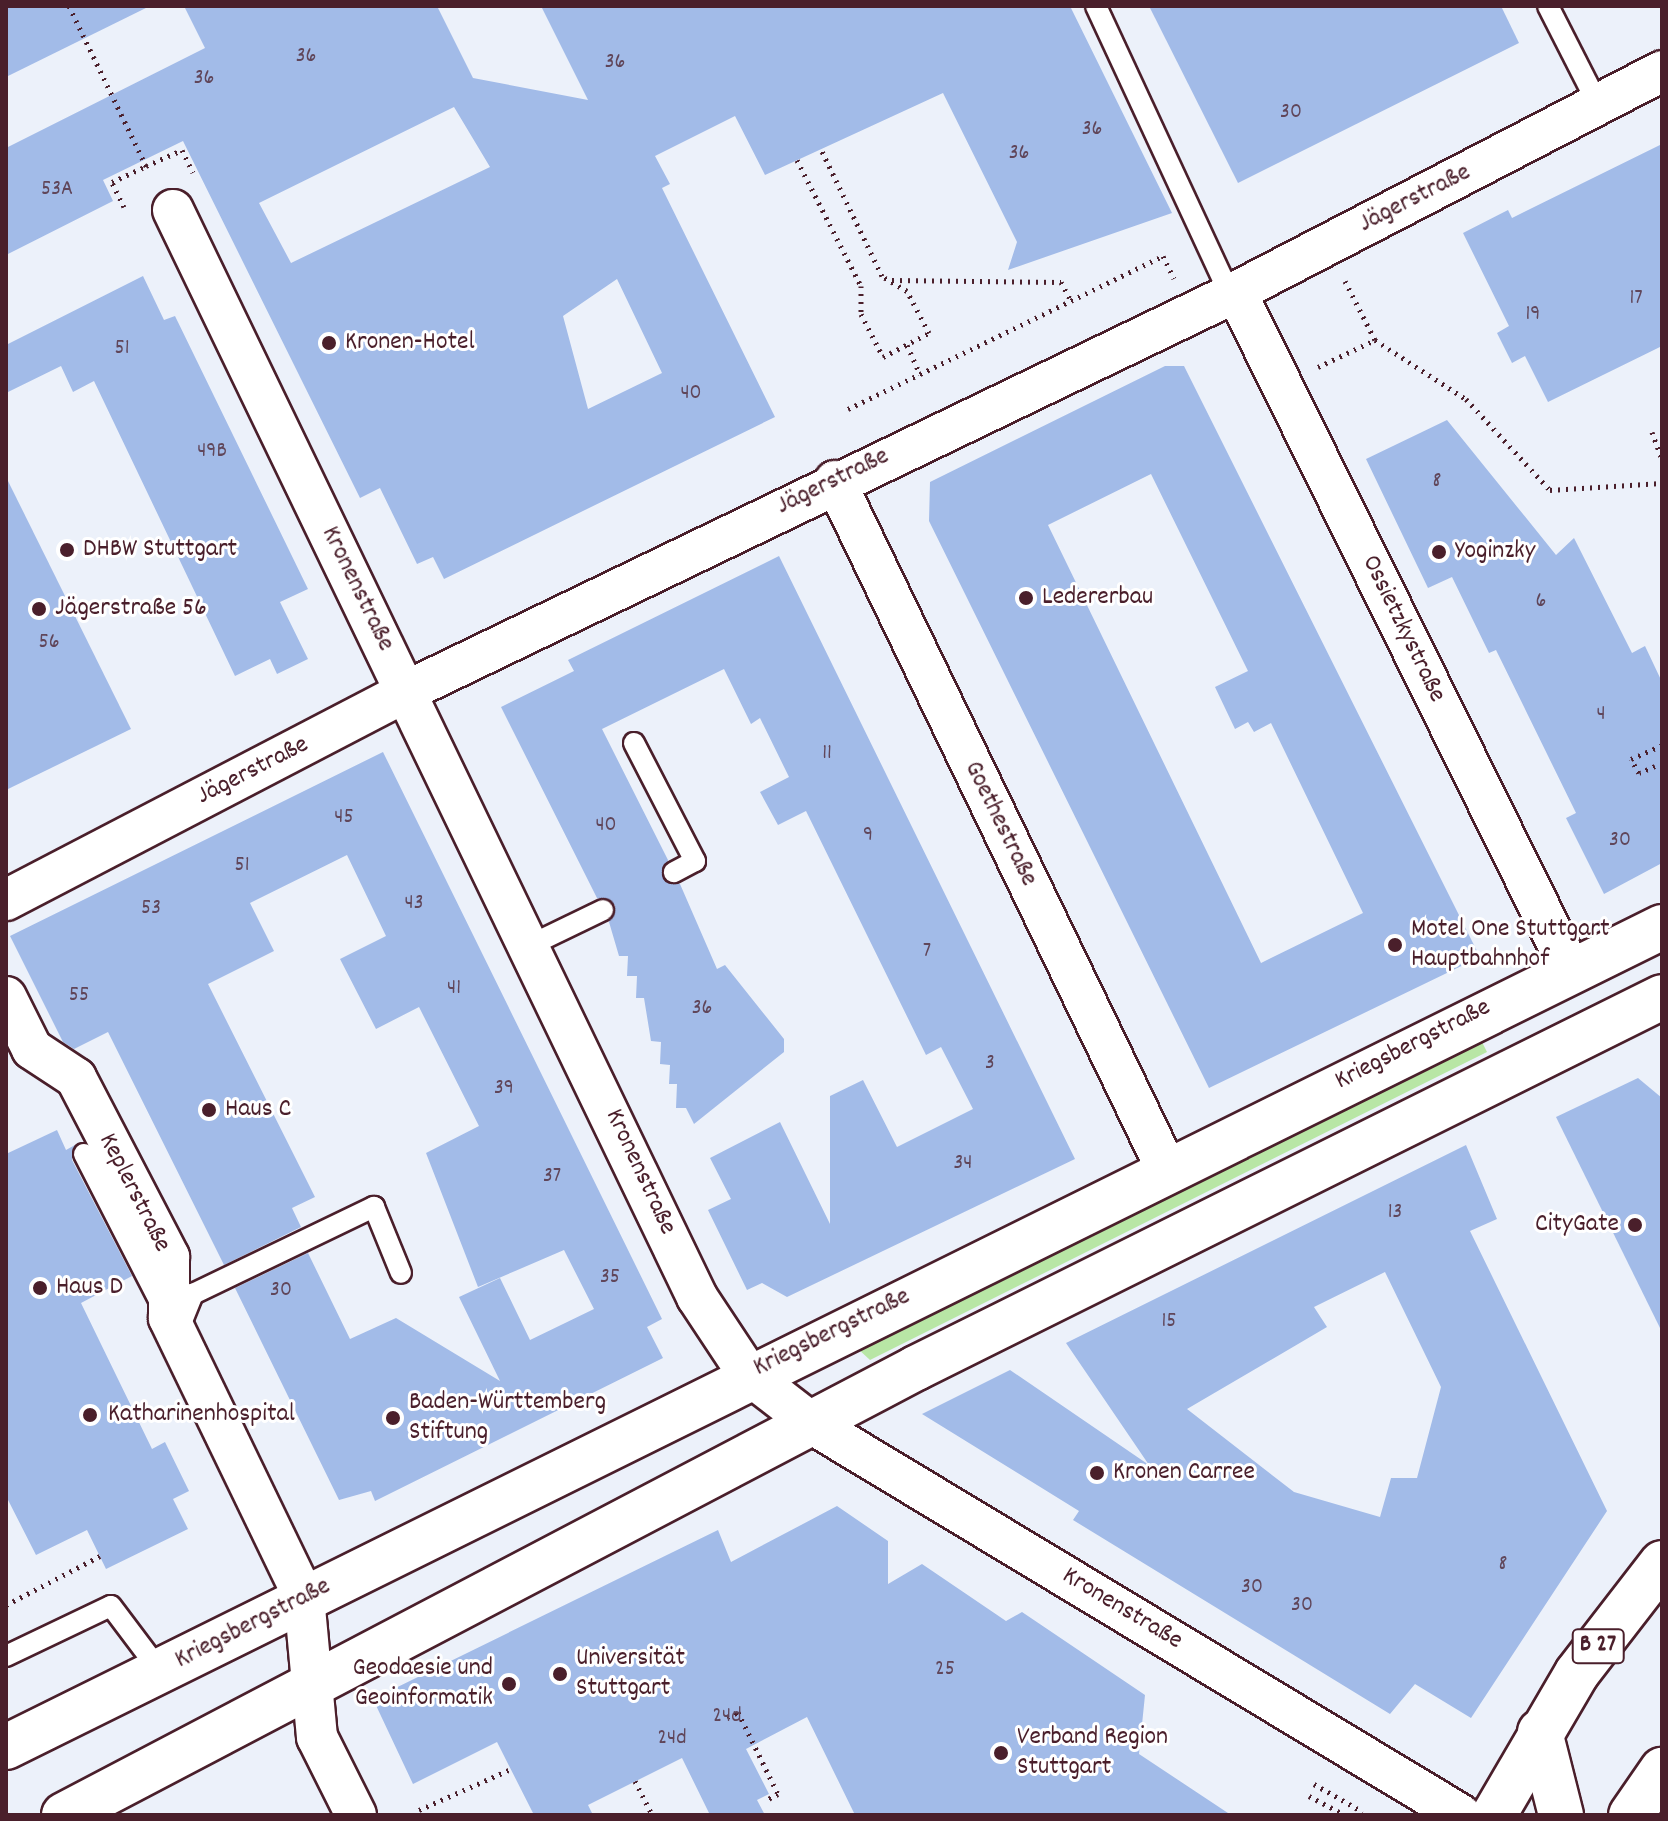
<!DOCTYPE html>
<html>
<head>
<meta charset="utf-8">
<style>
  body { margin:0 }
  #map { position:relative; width:1668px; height:1821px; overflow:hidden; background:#ecf1fa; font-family:Dekko,sans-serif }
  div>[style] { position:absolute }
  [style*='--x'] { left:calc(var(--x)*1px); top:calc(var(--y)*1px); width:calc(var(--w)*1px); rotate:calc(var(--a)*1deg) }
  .green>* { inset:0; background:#b8e6a5 }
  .building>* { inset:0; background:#a2bbe8 }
  .path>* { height:5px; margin-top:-2.5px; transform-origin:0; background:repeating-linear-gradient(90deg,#4a1f2b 0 2px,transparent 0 8px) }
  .roads { filter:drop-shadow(2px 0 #4a1f2b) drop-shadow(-2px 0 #4a1f2b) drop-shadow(0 2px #4a1f2b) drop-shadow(0 -2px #4a1f2b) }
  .lane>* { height:20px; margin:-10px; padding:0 10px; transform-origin:10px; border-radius:10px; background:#fff }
  .street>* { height:40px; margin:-20px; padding:0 20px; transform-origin:20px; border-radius:20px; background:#fff }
  .secondary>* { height:44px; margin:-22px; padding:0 22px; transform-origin:22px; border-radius:22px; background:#fff }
  .primary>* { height:44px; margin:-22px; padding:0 22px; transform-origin:22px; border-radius:22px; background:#fff }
  .dots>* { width:22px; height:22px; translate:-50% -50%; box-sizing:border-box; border:4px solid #fff; border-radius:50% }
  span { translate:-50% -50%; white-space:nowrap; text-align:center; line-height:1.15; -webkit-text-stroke:6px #fff; paint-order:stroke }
  .number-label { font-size:22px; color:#60465a }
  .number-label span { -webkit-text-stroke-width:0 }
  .shield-label span { padding:2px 6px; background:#fff; border:2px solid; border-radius:6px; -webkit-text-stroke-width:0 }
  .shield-label { font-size:24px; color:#4a1f2b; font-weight:700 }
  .street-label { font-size:26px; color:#4a1f2b }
  .poi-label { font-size:26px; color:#4a1f2b }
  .left { translate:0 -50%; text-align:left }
  .right { translate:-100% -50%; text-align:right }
  .frame { position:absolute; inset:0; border:8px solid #4a1f2b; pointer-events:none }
</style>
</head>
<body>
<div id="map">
  <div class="green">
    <div style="clip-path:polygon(1481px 1040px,1487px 1052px,870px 1360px,857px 1348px)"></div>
  </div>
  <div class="building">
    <div style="clip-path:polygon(6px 6px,150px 6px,6px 77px)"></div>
    <div style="clip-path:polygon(evenodd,184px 6px,437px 6px,473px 78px,588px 100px,541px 6px,1070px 6px,1172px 213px,1008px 270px,1017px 242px,943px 93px,765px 175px,735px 116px,655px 156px,670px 184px,662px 188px,775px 417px,444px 579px,433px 557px,417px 564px,380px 488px,360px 498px,183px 141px,103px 180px,113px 201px,6px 255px,6px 148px,205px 48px,184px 6px,454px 107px,490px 167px,291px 263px,259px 203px,454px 107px,184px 6px,617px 279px,662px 373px,588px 409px,563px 316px,617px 279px)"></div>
    <div style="clip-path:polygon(1149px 6px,1501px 6px,1519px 43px,1238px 183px)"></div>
    <div style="clip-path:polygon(1662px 144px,1662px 346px,1548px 402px,1525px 356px,1512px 363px,1497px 333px,1509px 326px,1463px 233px,1508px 210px,1512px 218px)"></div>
    <div style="clip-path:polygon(143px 276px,164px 320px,175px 316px,308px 589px,280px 602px,308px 659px,277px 674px,270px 659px,235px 676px,94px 381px,73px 392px,61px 366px,6px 393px,6px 345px)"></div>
    <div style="clip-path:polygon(evenodd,1165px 366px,1184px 366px,1480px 957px,1209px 1088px,929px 521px,930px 482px,1165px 366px,1151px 474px,1248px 671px,1215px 687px,1235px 729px,1248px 722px,1254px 732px,1271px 723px,1363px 913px,1261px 963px,1048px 525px,1151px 474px)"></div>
    <div style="clip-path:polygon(1447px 420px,1556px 555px,1574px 538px,1632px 653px,1645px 646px,1662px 682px,1662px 863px,1604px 894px,1566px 818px,1576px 813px,1496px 650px,1489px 653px,1452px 577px,1428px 588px,1366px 459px)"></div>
    <div style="clip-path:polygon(6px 477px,131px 729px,6px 790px)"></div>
    <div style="clip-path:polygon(779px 556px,1075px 1159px,787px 1297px,762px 1283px,747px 1290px,708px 1210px,731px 1199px,710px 1158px,780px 1122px,830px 1224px,830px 1096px,863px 1080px,897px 1147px,973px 1109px,941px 1047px,926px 1055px,806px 811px,778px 825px,760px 792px,789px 777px,760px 718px,751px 724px,724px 669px,602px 729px,668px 860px,663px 879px,680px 884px,717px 969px,725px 965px,784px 1039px,784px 1052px,694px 1124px,686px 1108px,676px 1108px,677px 1084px,669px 1084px,670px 1065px,660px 1064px,661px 1042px,651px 1041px,644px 998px,636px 998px,637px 976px,627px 976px,628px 956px,619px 956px,609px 922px,615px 905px,597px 898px,501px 707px,574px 671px,568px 660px)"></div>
    <div style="clip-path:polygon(383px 752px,662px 1319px,647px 1327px,663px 1358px,375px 1501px,371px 1491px,339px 1500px,235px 1288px,308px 1253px,350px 1339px,396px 1318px,500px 1381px,459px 1297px,500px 1278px,530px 1340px,594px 1309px,564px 1250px,478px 1287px,426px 1153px,479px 1126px,419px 1007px,376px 1029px,340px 959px,386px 936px,347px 855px,250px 903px,274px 951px,208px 984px,315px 1197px,292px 1208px,301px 1227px,224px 1265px,108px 1032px,74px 1049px,63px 1042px,10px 936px)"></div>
    <div style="clip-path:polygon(1638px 1078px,1662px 1098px,1662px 1332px,1556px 1117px)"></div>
    <div style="clip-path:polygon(57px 1130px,66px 1150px,75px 1145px,72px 1160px,132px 1276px,81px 1303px,152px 1449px,165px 1442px,189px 1491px,173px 1499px,188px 1529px,106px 1569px,87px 1530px,36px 1555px,6px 1496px,6px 1154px)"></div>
    <div style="clip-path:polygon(evenodd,1466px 1145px,1497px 1219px,1470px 1231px,1607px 1511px,1471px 1718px,1415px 1684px,1390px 1714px,1073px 1520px,1079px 1511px,922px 1414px,1010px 1370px,1149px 1465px,1066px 1343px,1466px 1145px,1385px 1272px,1441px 1387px,1417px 1478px,1391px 1478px,1380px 1517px,1294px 1492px,1187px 1409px,1327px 1327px,1314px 1307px,1385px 1272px)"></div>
    <div style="clip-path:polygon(837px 1506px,888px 1541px,888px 1584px,922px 1564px,1006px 1621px,1022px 1612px,1145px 1695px,1139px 1754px,1231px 1815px,855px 1815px,807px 1717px,746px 1749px,769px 1794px,757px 1800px,765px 1815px,710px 1815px,682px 1758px,588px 1805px,593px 1815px,534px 1815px,497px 1742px,413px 1784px,373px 1699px,718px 1530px,731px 1562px)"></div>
  </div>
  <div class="path">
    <div style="--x:69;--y:6;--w:178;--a:64.3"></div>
    <div style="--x:146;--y:166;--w:39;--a:-24"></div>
    <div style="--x:182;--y:150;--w:25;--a:64"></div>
    <div style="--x:797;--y:160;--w:141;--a:63.1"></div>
    <div style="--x:861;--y:286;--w:28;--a:90"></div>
    <div style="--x:861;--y:314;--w:48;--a:62.9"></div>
    <div style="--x:883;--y:357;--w:52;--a:-27.6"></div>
    <div style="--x:929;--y:333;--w:47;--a:-117.6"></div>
    <div style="--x:907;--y:291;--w:29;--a:-149"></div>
    <div style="--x:882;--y:276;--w:141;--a:-115.7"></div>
    <div style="--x:124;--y:207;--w:28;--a:-116"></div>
    <div style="--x:112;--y:182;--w:38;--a:-25"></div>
    <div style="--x:892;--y:280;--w:169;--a:0.7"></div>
    <div style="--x:1061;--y:282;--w:21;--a:62"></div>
    <div style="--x:1345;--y:281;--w:66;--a:63"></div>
    <div style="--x:1375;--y:340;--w:108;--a:33"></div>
    <div style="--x:1466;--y:399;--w:124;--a:47.3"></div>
    <div style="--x:1550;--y:490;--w:112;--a:-3.6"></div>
    <div style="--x:907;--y:345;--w:32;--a:66"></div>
    <div style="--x:1318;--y:367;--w:63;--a:-25.3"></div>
    <div style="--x:848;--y:409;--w:350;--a:-25.9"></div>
    <div style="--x:1163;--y:256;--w:25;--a:64"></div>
    <div style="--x:1652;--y:432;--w:29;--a:70"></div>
    <div style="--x:1655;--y:766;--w:17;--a:156"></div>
    <div style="--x:1639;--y:773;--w:16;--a:-120"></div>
    <div style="--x:1631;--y:759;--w:34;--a:-24"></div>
    <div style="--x:6;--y:1605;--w:106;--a:-27.5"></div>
    <div style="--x:727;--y:1717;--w:12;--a:-24"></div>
    <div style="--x:738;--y:1712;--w:91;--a:64"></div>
    <div style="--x:778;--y:1794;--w:11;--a:153"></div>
    <div style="--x:635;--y:1781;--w:38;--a:63"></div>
    <div style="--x:1314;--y:1784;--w:56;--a:29.7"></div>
    <div style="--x:1309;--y:1796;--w:41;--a:27.8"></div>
    <div style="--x:419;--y:1810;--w:101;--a:-24"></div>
  </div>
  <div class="roads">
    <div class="lane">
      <div style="--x:1096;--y:6;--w:316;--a:65.1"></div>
      <div style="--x:1548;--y:6;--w:110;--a:63"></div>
      <div style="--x:634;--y:743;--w:133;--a:62.7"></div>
      <div style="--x:695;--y:861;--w:24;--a:152"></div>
      <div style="--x:531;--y:945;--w:80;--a:-25.9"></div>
      <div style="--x:84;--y:1154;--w:169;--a:62.8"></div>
      <div style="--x:180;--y:1326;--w:35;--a:-68"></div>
      <div style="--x:193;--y:1294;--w:201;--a:-25.7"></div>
      <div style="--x:374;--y:1207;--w:71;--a:67.8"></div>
      <div style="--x:6;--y:1656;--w:116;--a:-25.5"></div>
      <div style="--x:111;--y:1606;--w:81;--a:53"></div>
    </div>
    <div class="street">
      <div style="--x:173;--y:210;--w:1207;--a:64.26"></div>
      <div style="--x:697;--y:1297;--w:92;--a:56.5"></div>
      <div style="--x:748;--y:1374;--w:83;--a:37.7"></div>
      <div style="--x:814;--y:1425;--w:755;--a:31.08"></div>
      <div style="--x:1236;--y:292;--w:753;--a:63.74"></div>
      <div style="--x:835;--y:481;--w:763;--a:64.28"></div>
      <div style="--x:6;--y:900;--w:452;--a:-27.5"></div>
      <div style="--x:407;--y:691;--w:920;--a:-25.7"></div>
      <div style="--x:1236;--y:292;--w:480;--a:-27.4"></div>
      <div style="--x:6;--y:997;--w:58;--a:63.4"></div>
      <div style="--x:32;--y:1049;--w:53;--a:33.4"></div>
      <div style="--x:76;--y:1078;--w:202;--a:62.5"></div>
      <div style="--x:169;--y:1257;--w:61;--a:90"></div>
      <div style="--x:169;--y:1318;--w:310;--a:64.2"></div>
      <div style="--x:304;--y:1597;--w:141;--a:84.7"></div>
      <div style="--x:317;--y:1737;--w:87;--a:63.4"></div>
    </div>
    <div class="secondary">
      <div style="--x:6;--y:1747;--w:1848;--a:-26.34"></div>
      <div style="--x:64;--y:1815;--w:962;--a:-27.68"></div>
      <div style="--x:916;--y:1368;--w:833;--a:-26.44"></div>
    </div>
    <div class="primary">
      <div style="--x:1540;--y:1732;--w:86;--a:75.8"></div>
      <div style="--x:1494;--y:1815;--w:164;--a:-59.7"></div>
      <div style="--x:1577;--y:1673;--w:139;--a:-52.3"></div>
      <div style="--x:1631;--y:1815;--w:55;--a:-55.4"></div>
    </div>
  </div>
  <div class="dots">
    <div style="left:329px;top:343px;background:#4a1f2b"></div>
    <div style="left:67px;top:550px;background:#4a1f2b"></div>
    <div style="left:1439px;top:552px;background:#4a1f2b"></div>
    <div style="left:1026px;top:598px;background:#4a1f2b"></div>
    <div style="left:39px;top:609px;background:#4a1f2b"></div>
    <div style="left:1395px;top:945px;background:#4a1f2b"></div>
    <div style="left:209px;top:1110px;background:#4a1f2b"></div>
    <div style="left:1635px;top:1225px;background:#4a1f2b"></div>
    <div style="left:40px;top:1288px;background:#4a1f2b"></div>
    <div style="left:90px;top:1415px;background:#4a1f2b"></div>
    <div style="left:393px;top:1418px;background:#4a1f2b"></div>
    <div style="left:1097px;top:1473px;background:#4a1f2b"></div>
    <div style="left:560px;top:1674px;background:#4a1f2b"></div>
    <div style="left:509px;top:1684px;background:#4a1f2b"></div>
    <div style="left:1001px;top:1753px;background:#4a1f2b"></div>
  </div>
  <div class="number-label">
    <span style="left:306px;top:57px">36</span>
    <span style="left:615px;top:63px">36</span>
    <span style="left:204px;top:79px">36</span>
    <span style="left:1291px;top:113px">30</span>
    <span style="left:1092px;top:130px">36</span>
    <span style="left:1019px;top:154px">36</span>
    <span style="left:57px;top:190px">53A</span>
    <span style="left:1636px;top:299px">17</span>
    <span style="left:1533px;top:315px">19</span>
    <span style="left:122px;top:349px">51</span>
    <span style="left:691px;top:394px">40</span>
    <span style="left:212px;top:452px">49B</span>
    <span style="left:1437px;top:482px">8</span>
    <span style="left:1541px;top:602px">6</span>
    <span style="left:49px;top:643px">56</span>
    <span style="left:1601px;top:715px">4</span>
    <span style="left:827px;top:754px">11</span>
    <span style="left:344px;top:818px">45</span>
    <span style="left:606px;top:826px">40</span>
    <span style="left:868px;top:836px">9</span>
    <span style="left:1620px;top:841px">30</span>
    <span style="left:242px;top:866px">51</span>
    <span style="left:414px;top:904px">43</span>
    <span style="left:151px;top:909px">53</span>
    <span style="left:927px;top:952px">7</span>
    <span style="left:454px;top:989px">41</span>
    <span style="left:79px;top:996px">55</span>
    <span style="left:702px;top:1009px">36</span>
    <span style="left:990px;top:1064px">3</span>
    <span style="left:504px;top:1089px">39</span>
    <span style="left:963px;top:1164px">34</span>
    <span style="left:552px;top:1177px">37</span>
    <span style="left:1395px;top:1213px">13</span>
    <span style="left:610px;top:1278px">35</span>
    <span style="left:281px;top:1291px">30</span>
    <span style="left:1169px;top:1322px">15</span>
    <span style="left:1503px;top:1565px">8</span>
    <span style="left:1252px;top:1588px">30</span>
    <span style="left:1302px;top:1606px">30</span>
    <span style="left:945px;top:1670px">25</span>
    <span style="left:727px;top:1717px">24d</span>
    <span style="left:672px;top:1739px">24d</span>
  </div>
  <div class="shield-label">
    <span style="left:1598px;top:1646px">B 27</span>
  </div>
  <div class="street-label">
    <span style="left:1415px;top:199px;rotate:-27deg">Jägerstraße</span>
    <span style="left:833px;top:482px;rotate:-26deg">Jägerstraße</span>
    <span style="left:357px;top:589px;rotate:64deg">Kronenstraße</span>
    <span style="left:1403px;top:629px;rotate:64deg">Ossietzkystraße</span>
    <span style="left:253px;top:771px;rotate:-27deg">Jägerstraße</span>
    <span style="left:1000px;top:824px;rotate:64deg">Goethestraße</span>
    <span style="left:1413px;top:1045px;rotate:-27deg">Kriegsbergstraße</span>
    <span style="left:640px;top:1172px;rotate:65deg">Kronenstraße</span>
    <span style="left:134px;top:1193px;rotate:63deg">Keplerstraße</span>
    <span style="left:832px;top:1333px;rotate:-26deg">Kriegsbergstraße</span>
    <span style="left:1122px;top:1609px;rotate:31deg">Kronenstraße</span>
    <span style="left:253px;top:1624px;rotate:-27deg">Kriegsbergstraße</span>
  </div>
  <div class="poi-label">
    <span class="left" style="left:345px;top:343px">Kronen-Hotel</span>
    <span class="left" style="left:83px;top:550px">DHBW Stuttgart</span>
    <span class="left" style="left:1455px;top:552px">Yoginzky</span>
    <span class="left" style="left:1042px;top:598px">Ledererbau</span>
    <span class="left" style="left:55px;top:609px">Jägerstraße 56</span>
    <span class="left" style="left:1411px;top:945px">Motel One Stuttgart<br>Hauptbahnhof</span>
    <span class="left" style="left:225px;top:1110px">Haus C</span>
    <span class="right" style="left:1619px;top:1225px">CityGate</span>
    <span class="left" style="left:56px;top:1288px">Haus D</span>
    <span class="left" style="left:409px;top:1418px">Baden-Württemberg<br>Stiftung</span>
    <span class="left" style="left:108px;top:1415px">Katharinenhospital</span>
    <span class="left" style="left:1113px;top:1473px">Kronen Carree</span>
    <span class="left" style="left:576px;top:1674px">Universität<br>Stuttgart</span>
    <span class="right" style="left:493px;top:1684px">Geodaesie und<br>Geoinformatik</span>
    <span class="left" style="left:1017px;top:1753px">Verband Region<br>Stuttgart</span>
  </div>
  <div class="frame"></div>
</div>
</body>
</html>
